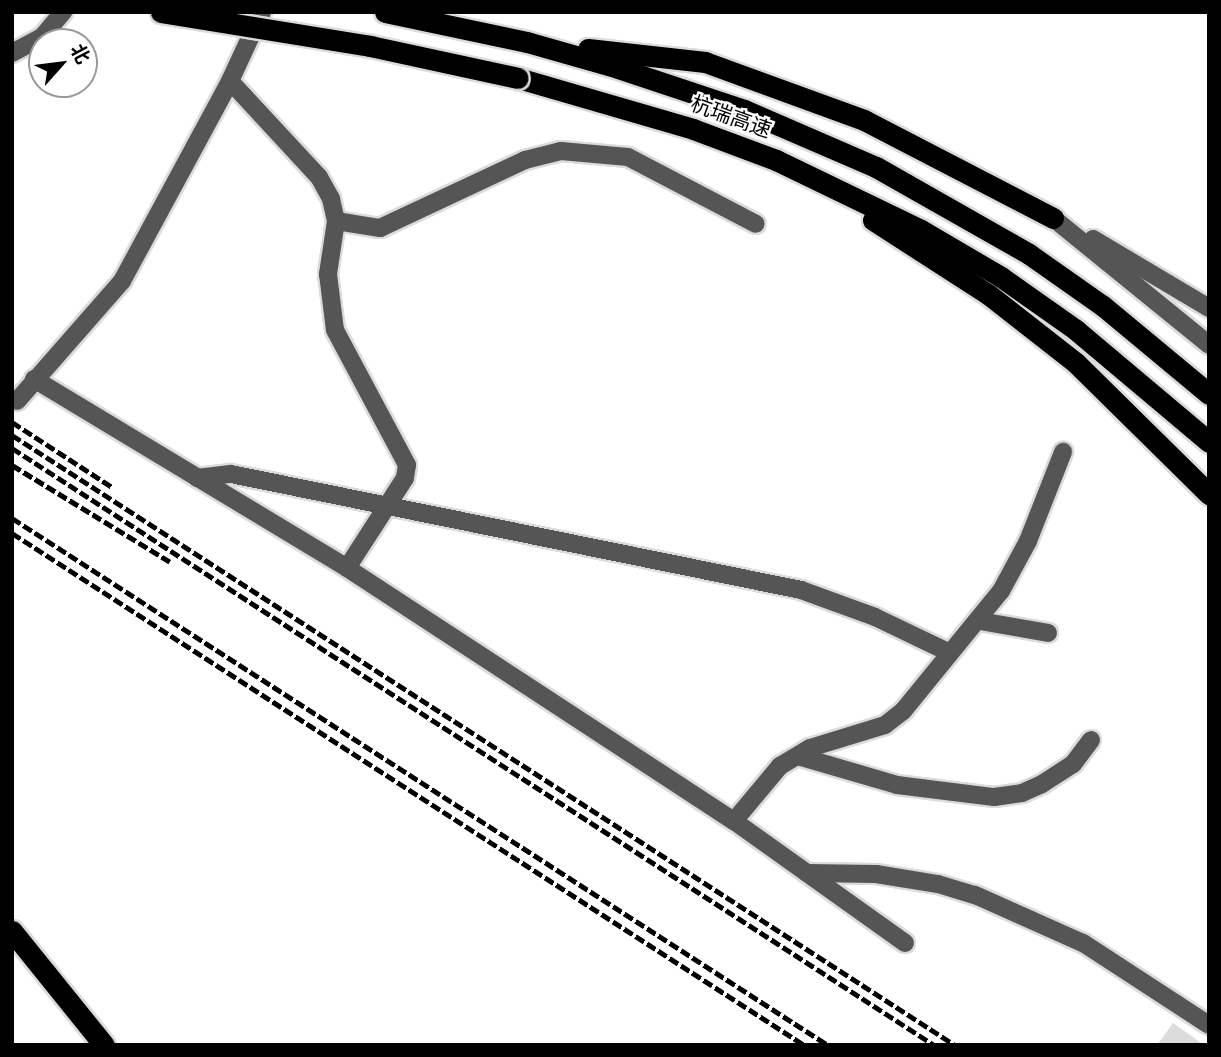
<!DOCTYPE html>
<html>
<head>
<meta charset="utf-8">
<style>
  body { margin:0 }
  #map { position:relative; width:1221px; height:1057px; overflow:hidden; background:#fff; font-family:Montserrat,"Noto Sans SC",sans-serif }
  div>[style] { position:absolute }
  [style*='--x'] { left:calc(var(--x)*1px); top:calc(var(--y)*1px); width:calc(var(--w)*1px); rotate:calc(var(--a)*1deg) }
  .green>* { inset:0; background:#dcdcdc }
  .roads { filter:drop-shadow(2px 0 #dbdbdb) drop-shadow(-2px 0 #dbdbdb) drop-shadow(0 2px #dbdbdb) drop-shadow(0 -2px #dbdbdb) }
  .minor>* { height:18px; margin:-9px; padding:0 9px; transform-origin:9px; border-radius:9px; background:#555 }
  .highway>* { height:21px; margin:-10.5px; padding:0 10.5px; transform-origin:10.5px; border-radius:10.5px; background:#000 }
  .rail>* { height:5px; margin-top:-2.5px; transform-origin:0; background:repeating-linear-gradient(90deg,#000 0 10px,transparent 0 13.5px) }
  .bridges { filter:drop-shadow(2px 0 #dbdbdb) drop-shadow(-2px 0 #dbdbdb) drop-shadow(0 2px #dbdbdb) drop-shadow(0 -2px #dbdbdb) }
  .highway-bridge>* { height:21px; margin:-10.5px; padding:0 10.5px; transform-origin:10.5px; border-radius:10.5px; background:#000 }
  span { translate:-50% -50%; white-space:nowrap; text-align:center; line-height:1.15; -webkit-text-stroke:5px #fff; paint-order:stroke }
  .street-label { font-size:21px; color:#000 }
  .frame { position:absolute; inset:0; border:14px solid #000; pointer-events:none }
  .north { position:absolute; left:28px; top:28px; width:70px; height:70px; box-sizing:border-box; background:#fff; border:2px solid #999; border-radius:50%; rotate:62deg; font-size:19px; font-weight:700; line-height:28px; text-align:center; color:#000 }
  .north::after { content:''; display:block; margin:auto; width:24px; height:32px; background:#000; clip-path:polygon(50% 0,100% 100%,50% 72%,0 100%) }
</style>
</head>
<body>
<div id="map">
  <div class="green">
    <div style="clip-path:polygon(1173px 1023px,1204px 1045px,1157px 1045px)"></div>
  </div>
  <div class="roads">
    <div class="minor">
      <div style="--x:12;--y:53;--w:34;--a:-28"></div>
      <div style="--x:42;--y:37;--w:33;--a:-50"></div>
      <div style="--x:230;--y:81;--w:131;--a:47.2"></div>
      <div style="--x:319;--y:177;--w:25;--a:61"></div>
      <div style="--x:331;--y:199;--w:23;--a:77"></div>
      <div style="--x:336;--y:221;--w:54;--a:98.6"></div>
      <div style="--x:328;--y:274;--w:56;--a:82.9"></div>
      <div style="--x:335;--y:330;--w:153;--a:61.9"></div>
      <div style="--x:407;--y:465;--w:13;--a:99"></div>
      <div style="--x:405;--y:478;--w:107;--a:122.8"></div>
      <div style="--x:1053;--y:218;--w:201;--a:39.1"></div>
      <div style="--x:336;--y:221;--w:45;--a:9"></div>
      <div style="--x:380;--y:228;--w:160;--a:-25.1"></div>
      <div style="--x:525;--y:160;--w:37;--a:-14"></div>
      <div style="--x:561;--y:151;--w:67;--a:5.1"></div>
      <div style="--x:628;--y:157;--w:144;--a:27.6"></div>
      <div style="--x:1093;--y:239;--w:135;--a:30.7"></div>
      <div style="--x:34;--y:379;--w:366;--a:31.1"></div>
      <div style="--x:347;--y:568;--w:462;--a:33.2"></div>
      <div style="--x:734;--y:821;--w:210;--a:35.5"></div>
      <div style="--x:17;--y:401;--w:159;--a:-48.8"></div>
      <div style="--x:122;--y:281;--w:227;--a:-61.6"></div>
      <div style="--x:230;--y:81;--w:76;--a:-65.1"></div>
      <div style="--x:197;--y:478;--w:34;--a:-7"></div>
      <div style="--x:231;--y:474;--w:582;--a:11.5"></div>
      <div style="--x:801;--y:590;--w:79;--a:20"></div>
      <div style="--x:875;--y:617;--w:83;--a:25.6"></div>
      <div style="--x:980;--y:621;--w:69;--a:10"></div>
      <div style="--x:798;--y:756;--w:103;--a:16.3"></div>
      <div style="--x:897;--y:785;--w:98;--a:7.1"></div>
      <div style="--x:994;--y:797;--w:28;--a:-8"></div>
      <div style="--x:1022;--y:793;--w:22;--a:-24"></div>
      <div style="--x:1042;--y:784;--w:37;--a:-33"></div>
      <div style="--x:1073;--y:764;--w:30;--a:-53"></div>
      <div style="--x:734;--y:821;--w:72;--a:-50.1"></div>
      <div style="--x:780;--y:766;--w:35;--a:-31"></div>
      <div style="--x:810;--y:748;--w:78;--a:-17"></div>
      <div style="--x:885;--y:725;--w:23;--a:-38"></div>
      <div style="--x:903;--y:711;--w:155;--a:-50.8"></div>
      <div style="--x:1001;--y:591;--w:57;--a:-61.6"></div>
      <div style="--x:1028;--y:541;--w:96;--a:-68.5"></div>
      <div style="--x:807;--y:873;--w:69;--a:0.8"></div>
      <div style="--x:876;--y:874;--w:63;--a:9.2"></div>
      <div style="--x:938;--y:884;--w:39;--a:17"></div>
      <div style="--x:975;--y:895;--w:118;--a:24"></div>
      <div style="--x:1083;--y:943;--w:150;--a:33.1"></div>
    </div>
    <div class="highway">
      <div style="--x:385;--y:12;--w:145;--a:11.9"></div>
      <div style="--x:527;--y:42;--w:95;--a:15.9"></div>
      <div style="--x:618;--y:68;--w:133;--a:18.4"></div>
      <div style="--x:744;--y:110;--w:144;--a:23.4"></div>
      <div style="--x:876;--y:167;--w:176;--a:29.6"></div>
      <div style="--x:1029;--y:254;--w:90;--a:35.1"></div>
      <div style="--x:1103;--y:306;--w:138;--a:39.7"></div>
      <div style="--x:588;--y:49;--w:118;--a:6.3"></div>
      <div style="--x:705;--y:62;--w:169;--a:20"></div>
      <div style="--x:864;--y:120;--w:213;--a:27.4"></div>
      <div style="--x:518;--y:78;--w:182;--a:16.2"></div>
      <div style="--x:693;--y:129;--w:89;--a:20.5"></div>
      <div style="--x:776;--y:160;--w:161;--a:25.8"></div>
      <div style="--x:921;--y:230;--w:93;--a:30.4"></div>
      <div style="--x:1001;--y:277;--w:92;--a:35.2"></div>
      <div style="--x:1076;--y:330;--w:174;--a:40.1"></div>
      <div style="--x:873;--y:220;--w:137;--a:32.8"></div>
      <div style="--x:988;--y:294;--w:112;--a:38.1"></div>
      <div style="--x:1076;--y:363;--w:187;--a:44.6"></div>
      <div style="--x:12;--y:931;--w:146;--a:51.1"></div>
    </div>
  </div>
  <div class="rail">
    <div style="--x:12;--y:422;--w:119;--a:33"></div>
    <div style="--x:12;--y:435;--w:1123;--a:32.9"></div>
    <div style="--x:12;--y:448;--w:1098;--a:32.92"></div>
    <div style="--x:12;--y:465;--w:185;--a:31.5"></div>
    <div style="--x:12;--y:518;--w:971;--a:32.86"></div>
    <div style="--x:12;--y:533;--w:943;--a:32.88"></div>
  </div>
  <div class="bridges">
    <div class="highway-bridge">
      <div style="--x:161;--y:12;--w:212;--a:9.2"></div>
      <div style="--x:370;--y:46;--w:151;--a:12.2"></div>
    </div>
  </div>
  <div class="street-label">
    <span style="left:731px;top:117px;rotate:20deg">杭瑞高速</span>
  </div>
  <div class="frame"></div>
  <div class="north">北</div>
</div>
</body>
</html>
